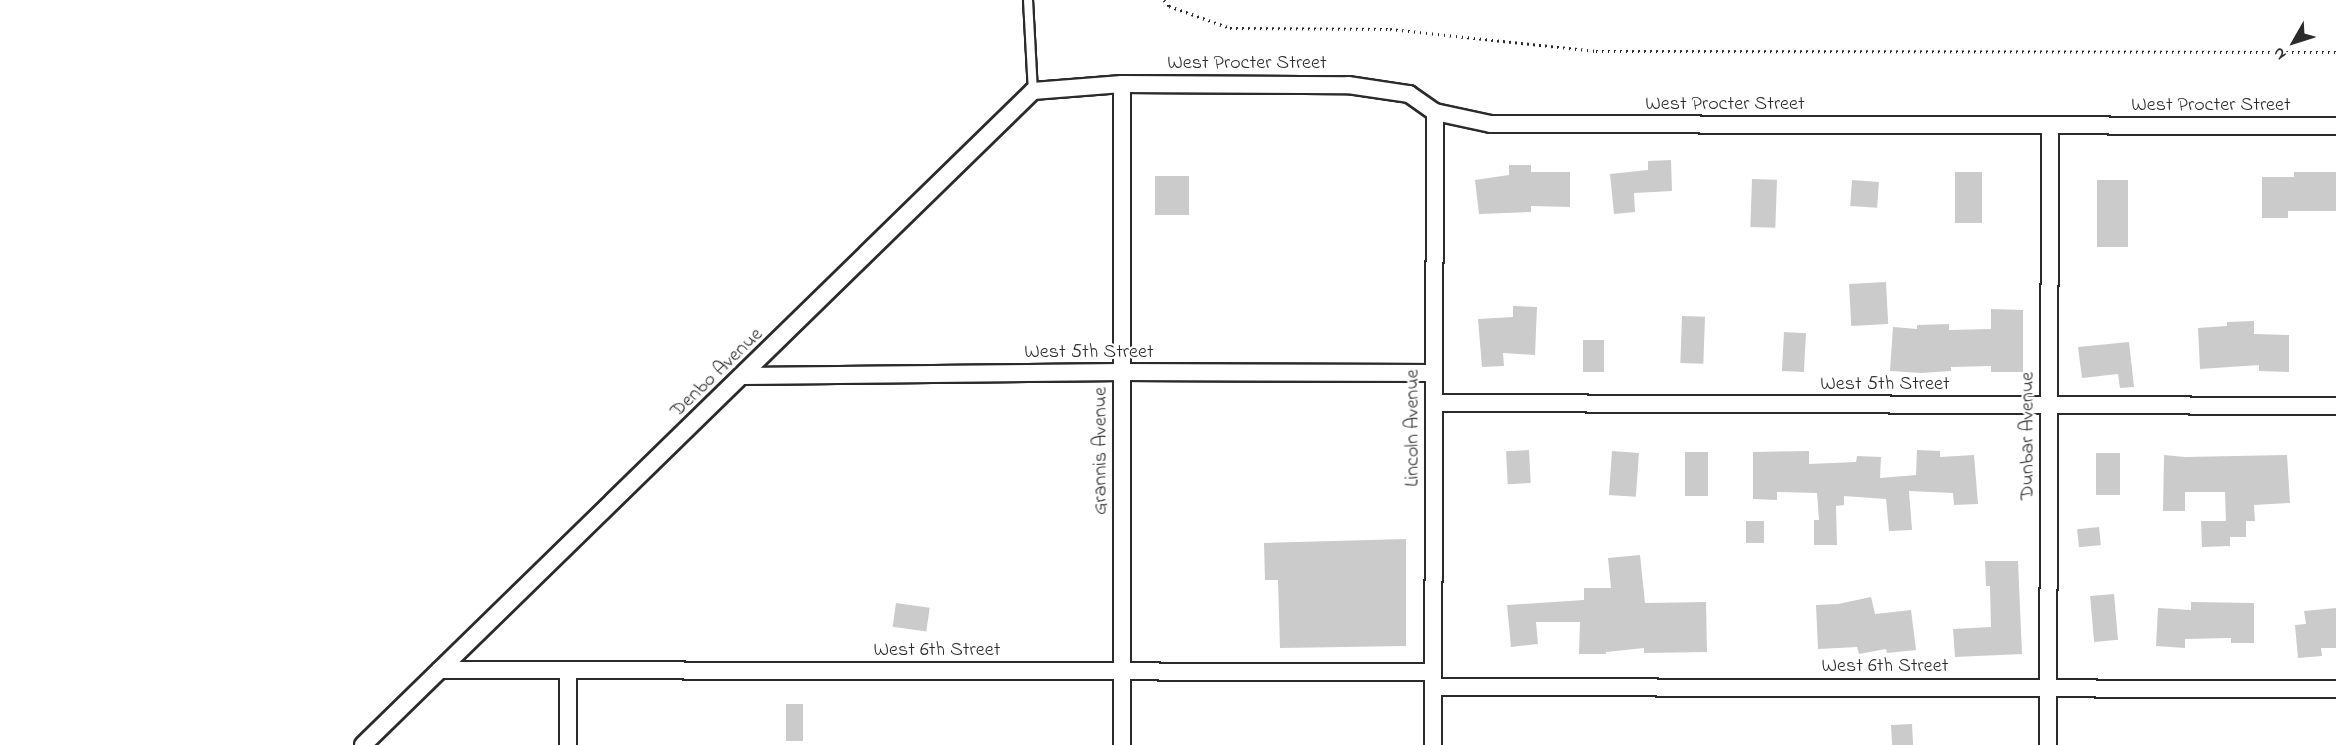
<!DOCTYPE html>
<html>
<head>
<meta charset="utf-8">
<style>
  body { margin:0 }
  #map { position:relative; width:2336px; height:745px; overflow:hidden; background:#fff; font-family:"Indie Flower",sans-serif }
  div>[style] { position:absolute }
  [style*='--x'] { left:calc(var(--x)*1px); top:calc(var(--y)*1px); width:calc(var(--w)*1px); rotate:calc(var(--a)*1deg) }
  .building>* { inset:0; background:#cbcbcb; transform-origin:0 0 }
  .path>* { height:3px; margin-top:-1.5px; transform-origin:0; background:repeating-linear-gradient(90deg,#2b2b2b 0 1.5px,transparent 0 6px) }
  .roads { filter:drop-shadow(2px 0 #2b2b2b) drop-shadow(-2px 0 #2b2b2b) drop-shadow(0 2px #2b2b2b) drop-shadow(0 -2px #2b2b2b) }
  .lane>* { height:8px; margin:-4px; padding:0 4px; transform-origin:4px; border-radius:4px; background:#fff }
  .street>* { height:16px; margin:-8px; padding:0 8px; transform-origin:8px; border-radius:8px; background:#fff }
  span { translate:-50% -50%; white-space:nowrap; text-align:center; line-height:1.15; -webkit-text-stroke:4.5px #fff; paint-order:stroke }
  .street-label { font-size:20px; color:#2b2b2b }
  .north { position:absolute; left:2264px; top:12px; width:60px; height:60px; -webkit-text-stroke:4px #fff; paint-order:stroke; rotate:231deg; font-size:16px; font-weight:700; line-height:24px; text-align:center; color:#2b2b2b }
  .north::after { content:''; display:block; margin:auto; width:21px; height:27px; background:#2b2b2b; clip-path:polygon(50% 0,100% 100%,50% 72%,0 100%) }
</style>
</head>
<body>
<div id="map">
  <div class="building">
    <div style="clip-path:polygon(1671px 160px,1672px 191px,1634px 193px,1635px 212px,1614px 214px,1610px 174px,1648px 170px,1648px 161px)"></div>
    <div style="clip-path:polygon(1509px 165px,1531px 165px,1531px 172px,1570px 172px,1570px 207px,1531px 206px,1531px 212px,1479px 214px,1475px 180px,1509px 175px)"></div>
    <div style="left:1955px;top:172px;width:27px;height:51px"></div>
    <div style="clip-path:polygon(2294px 172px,2336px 172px,2336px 211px,2288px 211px,2288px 218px,2262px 218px,2262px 177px,2294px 177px)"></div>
    <div style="left:1155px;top:176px;width:34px;height:39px"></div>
    <div style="left:1752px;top:179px;width:25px;height:48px;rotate:2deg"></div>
    <div style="left:1852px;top:180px;width:27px;height:26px;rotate:4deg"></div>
    <div style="left:2097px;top:180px;width:31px;height:67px"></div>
    <div style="left:1886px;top:282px;width:42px;height:37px;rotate:87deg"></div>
    <div style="clip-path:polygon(1513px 306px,1537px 307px,1535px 355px,1503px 353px,1504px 366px,1482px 367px,1478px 319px,1513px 317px)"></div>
    <div style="clip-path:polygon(1991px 309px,2023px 310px,2023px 372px,1991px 372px,1991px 366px,1951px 367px,1951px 371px,1921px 373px,1890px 371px,1893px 327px,1917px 329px,1917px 325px,1949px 324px,1949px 330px,1991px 329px)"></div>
    <div style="left:1682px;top:316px;width:23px;height:47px;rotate:2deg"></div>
    <div style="clip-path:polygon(2254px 321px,2254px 334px,2289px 335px,2289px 372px,2259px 371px,2259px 365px,2200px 369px,2198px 328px,2227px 326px,2227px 322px)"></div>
    <div style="left:1784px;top:332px;width:22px;height:39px;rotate:3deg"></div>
    <div style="left:1583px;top:340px;width:21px;height:32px"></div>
    <div style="clip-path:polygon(2129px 342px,2134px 387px,2120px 388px,2118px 374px,2082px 378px,2078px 347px)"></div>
    <div style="left:1529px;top:450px;width:33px;height:23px;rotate:87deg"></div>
    <div style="clip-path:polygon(1917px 450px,1940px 451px,1940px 457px,1974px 455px,1978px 504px,1954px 505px,1953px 493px,1909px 491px,1912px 530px,1889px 531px,1886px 499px,1844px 496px,1844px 505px,1836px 506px,1837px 545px,1814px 545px,1814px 520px,1819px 520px,1817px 493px,1777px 492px,1777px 500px,1753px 499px,1753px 452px,1809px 451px,1809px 464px,1856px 462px,1857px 456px,1881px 457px,1880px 478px,1916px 475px)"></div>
    <div style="left:1612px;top:451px;width:27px;height:44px;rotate:4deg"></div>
    <div style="left:1685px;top:452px;width:23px;height:44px"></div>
    <div style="left:2096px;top:453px;width:24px;height:42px"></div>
    <div style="clip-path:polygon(2164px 455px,2185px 457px,2287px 455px,2290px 503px,2254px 505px,2255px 521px,2246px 521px,2246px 537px,2230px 537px,2230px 546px,2202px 547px,2201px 521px,2226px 521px,2225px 492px,2185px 492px,2185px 511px,2163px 511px)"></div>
    <div style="left:1746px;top:521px;width:18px;height:22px"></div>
    <div style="left:2099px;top:527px;width:18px;height:22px;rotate:84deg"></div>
    <div style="clip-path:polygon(1406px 539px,1406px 646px,1280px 648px,1278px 580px,1265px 580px,1264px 543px)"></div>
    <div style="clip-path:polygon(1640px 555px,1645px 603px,1706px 602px,1707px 652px,1644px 653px,1644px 648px,1606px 652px,1606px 654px,1579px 654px,1580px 622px,1536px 622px,1538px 644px,1511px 647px,1507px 605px,1584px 600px,1584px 588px,1611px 588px,1608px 558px)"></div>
    <div style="clip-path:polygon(1985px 561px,2018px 561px,2022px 654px,1955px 657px,1953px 629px,1991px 627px,1990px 586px,1986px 586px)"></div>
    <div style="left:2114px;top:594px;width:46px;height:24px;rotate:85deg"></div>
    <div style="clip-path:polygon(1871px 597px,1875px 614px,1911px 610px,1916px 650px,1887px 653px,1886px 649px,1859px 654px,1857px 647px,1818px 649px,1816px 605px,1838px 604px)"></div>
    <div style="clip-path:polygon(2191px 602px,2254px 603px,2254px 643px,2231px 643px,2231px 638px,2185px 639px,2185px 648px,2156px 646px,2158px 608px,2191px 610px)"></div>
    <div style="left:896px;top:603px;width:34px;height:24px;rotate:8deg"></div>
    <div style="clip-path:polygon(2336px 608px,2336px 648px,2321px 648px,2322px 656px,2298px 658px,2295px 625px,2306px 624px,2304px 611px)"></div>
    <div style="left:786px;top:704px;width:17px;height:37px"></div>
    <div style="left:1912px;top:724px;width:21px;height:21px;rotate:87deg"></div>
  </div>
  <div class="path">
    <div style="--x:1164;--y:0;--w:8;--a:50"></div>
    <div style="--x:1169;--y:6;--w:65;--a:19.8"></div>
    <div style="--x:1230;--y:28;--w:160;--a:0.4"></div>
    <div style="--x:1390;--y:29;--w:207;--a:6.1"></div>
    <div style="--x:1596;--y:51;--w:740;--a:0.08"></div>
  </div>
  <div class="roads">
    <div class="lane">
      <div style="--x:1028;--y:0;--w:91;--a:86.9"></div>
    </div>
    <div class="street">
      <div style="--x:1122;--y:84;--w:661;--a:90"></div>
      <div style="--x:744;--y:376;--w:378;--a:-0.6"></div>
      <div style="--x:1122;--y:372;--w:312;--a:0.2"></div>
      <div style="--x:1434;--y:403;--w:902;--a:0.19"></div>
      <div style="--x:440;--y:670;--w:993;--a:0.12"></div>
      <div style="--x:1433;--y:687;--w:903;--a:0.13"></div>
      <div style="--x:363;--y:745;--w:936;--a:-44.31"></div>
      <div style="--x:1033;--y:91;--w:89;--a:-4.5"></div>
      <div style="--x:1122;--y:84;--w:226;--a:0.3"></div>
      <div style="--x:1348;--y:85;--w:62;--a:8.4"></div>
      <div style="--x:1409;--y:94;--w:32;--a:35"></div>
      <div style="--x:1435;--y:112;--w:57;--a:12.1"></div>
      <div style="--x:1491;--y:124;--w:845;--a:0.14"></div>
      <div style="--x:568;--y:745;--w:75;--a:-90"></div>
      <div style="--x:1433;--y:745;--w:633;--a:-89.82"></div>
      <div style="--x:2048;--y:745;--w:619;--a:-89.81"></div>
    </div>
  </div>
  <div class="street-label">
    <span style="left:1247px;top:63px">West Procter Street</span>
    <span style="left:1725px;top:104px">West Procter Street</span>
    <span style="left:2211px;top:105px">West Procter Street</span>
    <span style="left:1089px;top:352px">West 5th Street</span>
    <span style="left:717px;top:373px;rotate:-44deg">Denbo Avenue</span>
    <span style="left:1885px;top:384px">West 5th Street</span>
    <span style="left:1413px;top:428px;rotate:-90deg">Lincoln Avenue</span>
    <span style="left:2028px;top:436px;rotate:-90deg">Dunbar Avenue</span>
    <span style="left:1101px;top:451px;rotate:-90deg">Grannis Avenue</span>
    <span style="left:937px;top:650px">West 6th Street</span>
    <span style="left:1885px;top:666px">West 6th Street</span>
  </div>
  <div class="north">N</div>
</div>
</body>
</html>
